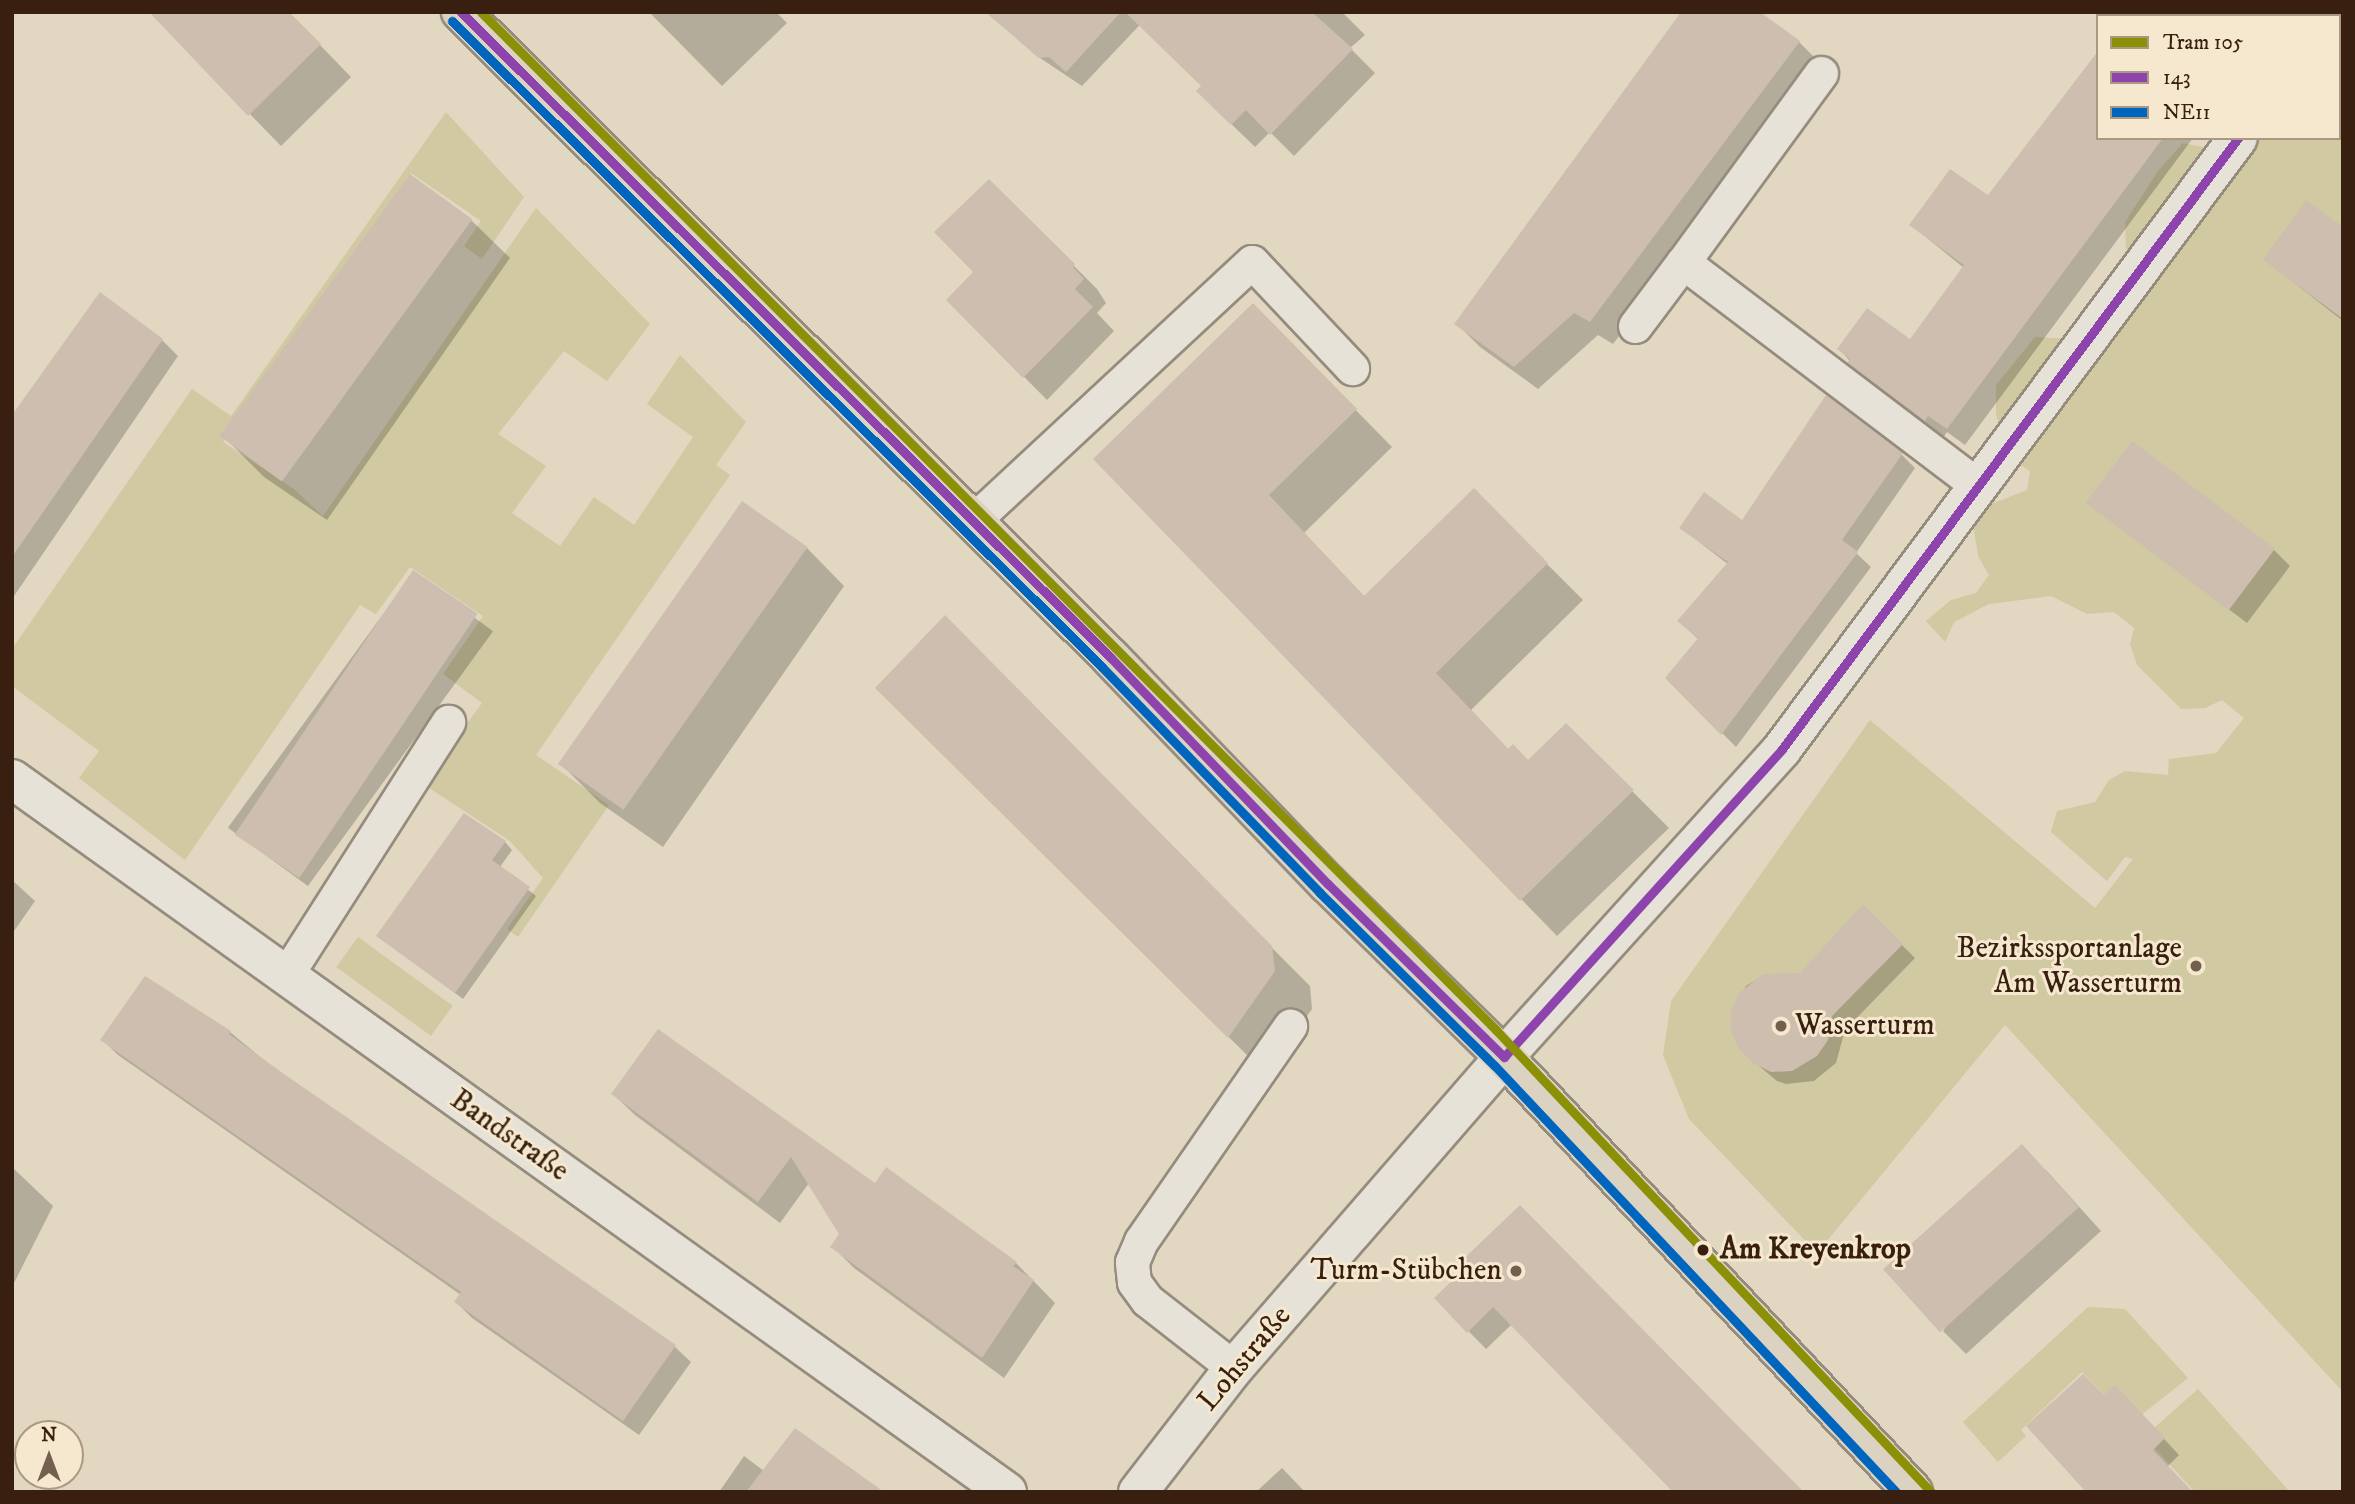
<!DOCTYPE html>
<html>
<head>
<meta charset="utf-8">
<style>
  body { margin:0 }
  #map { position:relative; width:2355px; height:1504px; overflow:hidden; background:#e2d7c1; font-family:"IM FELL DW Pica",serif }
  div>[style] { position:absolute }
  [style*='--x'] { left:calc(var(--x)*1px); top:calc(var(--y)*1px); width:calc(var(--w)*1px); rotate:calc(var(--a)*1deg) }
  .green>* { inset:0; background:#d0c9a1; transform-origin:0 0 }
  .shadow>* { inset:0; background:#0003; transform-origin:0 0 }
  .building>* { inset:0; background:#cebeaf; transform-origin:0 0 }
  .roads { filter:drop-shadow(2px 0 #968c7e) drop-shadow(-2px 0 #968c7e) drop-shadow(0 2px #968c7e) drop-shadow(0 -2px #968c7e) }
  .service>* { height:33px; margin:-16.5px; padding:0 16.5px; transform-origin:16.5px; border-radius:16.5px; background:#e7e2d7 }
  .minor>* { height:38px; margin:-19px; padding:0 19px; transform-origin:19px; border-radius:19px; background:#e7e2d7 }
  .secondary>* { height:38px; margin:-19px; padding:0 19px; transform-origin:19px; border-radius:19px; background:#e7e2d7 }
  .primary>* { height:38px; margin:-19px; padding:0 19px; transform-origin:19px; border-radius:19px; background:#dbd2c2 }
  .bus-1>* { height:9px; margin:-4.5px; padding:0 4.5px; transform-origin:4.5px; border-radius:4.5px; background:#8e44ad }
  .bus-2>* { height:9px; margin:-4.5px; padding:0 4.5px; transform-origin:4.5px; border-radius:4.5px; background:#0065bd }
  .tram-1>* { height:9px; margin:-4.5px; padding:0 4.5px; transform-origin:4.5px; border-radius:4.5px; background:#8b9006 }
  .dots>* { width:19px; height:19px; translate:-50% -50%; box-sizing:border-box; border:4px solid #f5e8ce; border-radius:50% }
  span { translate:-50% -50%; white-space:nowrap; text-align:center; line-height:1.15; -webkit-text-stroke:6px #f5e8ce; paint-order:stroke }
  .poi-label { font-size:30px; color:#381f10 }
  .right { translate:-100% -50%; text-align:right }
  .left { translate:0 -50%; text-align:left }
  .street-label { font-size:30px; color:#381f10 }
  .stop-label { font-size:30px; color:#381f10; font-weight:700 }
  .frame { position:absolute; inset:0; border:14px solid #381f10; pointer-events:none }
  .legend { position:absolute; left:2096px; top:14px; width:245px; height:126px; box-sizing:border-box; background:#f5e8ce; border:2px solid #a99882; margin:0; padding:9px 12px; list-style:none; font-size:21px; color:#381f10 }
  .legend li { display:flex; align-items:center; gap:14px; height:35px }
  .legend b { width:35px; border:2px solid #a99882 }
  .north { position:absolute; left:14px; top:1420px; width:70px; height:70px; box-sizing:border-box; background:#f5e8ce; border:2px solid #a99882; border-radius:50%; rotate:0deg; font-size:19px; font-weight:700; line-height:28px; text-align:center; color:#381f10 }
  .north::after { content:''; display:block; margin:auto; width:24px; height:32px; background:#745f4e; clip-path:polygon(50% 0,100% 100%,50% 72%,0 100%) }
</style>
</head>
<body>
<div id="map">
  <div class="green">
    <div style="clip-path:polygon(2300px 12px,2343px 12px,2343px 1392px,2005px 1025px,1817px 1253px,1689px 1119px,1663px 1055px,1671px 1001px,1870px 720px,2095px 908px,2133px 859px,2125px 857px,2107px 881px,2051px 832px,2057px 811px,2095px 802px,2109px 780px,2125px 771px,2168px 775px,2169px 759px,2216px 753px,2244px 718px,2222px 700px,2205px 708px,2181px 709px,2137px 665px,2130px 644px,2134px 628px,2114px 612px,2087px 614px,2051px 596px,1989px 604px,1954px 622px,1945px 642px,1926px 621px,1951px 600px,1976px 593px,1989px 575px,1978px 556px,1973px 523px,1981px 508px,2027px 490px,2030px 471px,2014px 461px,1996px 415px,1996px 385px,2035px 337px,2090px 340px,2135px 275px,2126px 247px,2125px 222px,2158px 171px,2183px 143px,2221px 151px,2252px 138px,2339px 138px,2339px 16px)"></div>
    <div style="clip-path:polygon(446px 112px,524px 197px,482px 259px,464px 246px,481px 221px,411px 173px,223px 442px,294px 489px,323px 516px,536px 208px,650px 324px,607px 381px,564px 351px,498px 434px,546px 466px,512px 513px,560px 546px,594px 497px,634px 525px,693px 437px,647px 404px,680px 355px,746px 422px,716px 465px,730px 475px,536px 755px,609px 805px,518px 937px,507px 929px,543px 878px,510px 841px,423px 784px,482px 703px,443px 674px,483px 616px,410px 567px,376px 614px,360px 605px,185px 860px,79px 778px,99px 751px,12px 686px,12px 649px,192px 389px,231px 416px)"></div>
    <div style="left:358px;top:937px;width:117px;height:37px;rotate:36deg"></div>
    <div style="clip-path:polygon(2088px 1307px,2125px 1309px,2188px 1378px,2131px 1423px,2082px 1372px,2021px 1430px,2026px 1436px,1998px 1462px,1963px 1422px)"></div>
    <div style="clip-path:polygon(2198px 1389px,2290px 1492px,2195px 1492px,2144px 1437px)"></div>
  </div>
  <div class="shadow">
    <div style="clip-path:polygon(151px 12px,288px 12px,351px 77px,281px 146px)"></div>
    <div style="clip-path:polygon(649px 12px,776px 12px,787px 23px,722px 86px)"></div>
    <div style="clip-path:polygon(1002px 12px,1152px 12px,1082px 86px,1034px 54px)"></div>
    <div style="clip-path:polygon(1226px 12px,1342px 12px,1365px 35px,1350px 48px,1375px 73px,1294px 156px,1270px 132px,1255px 147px,1221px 114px,1203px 86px)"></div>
    <div style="clip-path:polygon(2098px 12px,2251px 12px,2249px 16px)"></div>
    <div style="clip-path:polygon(1799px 42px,1822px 65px,1613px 344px,1598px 335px,1538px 389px,1480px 347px,1457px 324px)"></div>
    <div style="clip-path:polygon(2098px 138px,2193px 138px,1965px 445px,1947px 432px,1943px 438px,1867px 380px,1839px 349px,1911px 341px,1964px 268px,1911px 225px,1988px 197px)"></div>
    <div style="clip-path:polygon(410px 177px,472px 221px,510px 258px,327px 520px,264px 477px,226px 439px)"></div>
    <div style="clip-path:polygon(989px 181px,1097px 289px,1106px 303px,1097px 313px,1114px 331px,1047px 400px,948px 300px,976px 272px)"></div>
    <div style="clip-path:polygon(2343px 229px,2343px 321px,2265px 260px)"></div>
    <div style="clip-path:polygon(162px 340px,178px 356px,12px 599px,12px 418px)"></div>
    <div style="clip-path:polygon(1289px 342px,1392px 447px,1304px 533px,1365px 597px,1474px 491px,1583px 600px,1471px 710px,1509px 750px,1529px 762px,1566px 725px,1669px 828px,1557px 936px,1095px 459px)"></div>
    <div style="clip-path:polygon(1901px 454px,1915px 468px,1856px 553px,1871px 567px,1736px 747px,1667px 678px,1699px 640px,1679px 621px,1729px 565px,1681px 528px,1742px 523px)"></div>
    <div style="clip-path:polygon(2088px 503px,2274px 550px,2290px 566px,2247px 623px)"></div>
    <div style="clip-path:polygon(807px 548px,844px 586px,663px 847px,600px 803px,562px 765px)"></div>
    <div style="left:413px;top:573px;width:99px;height:315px;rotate:36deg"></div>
    <div style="clip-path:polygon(945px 618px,1310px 986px,1312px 1009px,1266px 1074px,877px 688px)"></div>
    <div style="clip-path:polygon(505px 842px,512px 850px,500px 867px,536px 896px,463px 999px,378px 936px)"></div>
    <div style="clip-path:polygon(12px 880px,35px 901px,12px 934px)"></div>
    <div style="clip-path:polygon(1863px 907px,1915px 958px,1845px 1030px,1836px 1063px,1814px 1081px,1786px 1084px,1777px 1081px,1746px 1055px,1733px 1012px,1746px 986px,1764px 975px,1800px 974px)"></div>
    <div style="clip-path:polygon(230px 1032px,283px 1076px,675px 1347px,691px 1362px,639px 1435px,472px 1318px,456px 1302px,461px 1295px,118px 1055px,102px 1039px)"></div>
    <div style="clip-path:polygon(613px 1094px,875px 1186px,1016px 1263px,1055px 1303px,1004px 1378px,854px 1268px,832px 1246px,841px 1234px,809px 1183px,780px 1223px,635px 1115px)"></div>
    <div style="clip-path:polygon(12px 1167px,53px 1206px,12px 1287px)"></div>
    <div style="clip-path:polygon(2045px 1169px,2101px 1231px,1966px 1354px,1943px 1331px)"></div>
    <div style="clip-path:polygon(1462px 1274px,1800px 1492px,1671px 1492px,1673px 1489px,1512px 1324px,1486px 1349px,1436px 1298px)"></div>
    <div style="clip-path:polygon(2104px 1397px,2131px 1403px,2179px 1455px,2167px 1467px)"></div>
    <div style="clip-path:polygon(744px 1456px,764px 1471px,872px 1492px,719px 1492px)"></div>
    <div style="clip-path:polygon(1282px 1468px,1305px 1492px,1256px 1492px)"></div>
  </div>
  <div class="building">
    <div style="clip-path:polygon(149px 12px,289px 12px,321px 44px,248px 116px)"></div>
    <div style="clip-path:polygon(985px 12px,1121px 12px,1066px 72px,1049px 57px,1039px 58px)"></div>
    <div style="clip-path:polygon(1125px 12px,1312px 12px,1353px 49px,1270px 135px,1246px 110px,1231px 125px,1196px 91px,1201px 86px)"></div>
    <div style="clip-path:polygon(1681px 12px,1760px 12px,1800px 41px,1590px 322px,1574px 313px,1514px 367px,1454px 324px)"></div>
    <div style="clip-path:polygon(2098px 51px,2098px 138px,2163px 138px,1947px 429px,1928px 416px,1925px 421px,1847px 363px,1850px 359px,1837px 349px,1867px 308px,1910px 339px,1964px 265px,1909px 225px,1950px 169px,1988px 195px)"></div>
    <div style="left:410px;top:174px;width:77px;height:324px;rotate:36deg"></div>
    <div style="clip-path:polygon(989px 179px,1075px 264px,1073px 267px,1084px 279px,1075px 289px,1093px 307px,1023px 378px,946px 300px,973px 272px,934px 232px)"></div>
    <div style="clip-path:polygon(2306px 200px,2343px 227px,2343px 319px,2263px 260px)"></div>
    <div style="clip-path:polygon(100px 292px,163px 339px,12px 557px,12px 415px)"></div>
    <div style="clip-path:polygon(1253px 303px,1357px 409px,1269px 495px,1364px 596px,1474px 488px,1548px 563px,1436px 673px,1508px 749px,1513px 744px,1528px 760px,1566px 723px,1634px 790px,1520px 901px,1093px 459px)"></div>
    <div style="clip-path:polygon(1826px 395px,1903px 453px,1842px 540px,1858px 552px,1721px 735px,1665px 678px,1698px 638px,1677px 621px,1728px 562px,1679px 528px,1704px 492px,1742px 520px)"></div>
    <div style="left:2132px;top:441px;width:179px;height:77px;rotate:37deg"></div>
    <div style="left:742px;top:501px;width:80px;height:321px;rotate:35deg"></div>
    <div style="left:413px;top:570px;width:78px;height:319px;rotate:34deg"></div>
    <div style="clip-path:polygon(945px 615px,1272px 946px,1275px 971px,1228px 1038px,875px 688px)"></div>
    <div style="clip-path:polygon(464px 813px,506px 841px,492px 860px,530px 887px,455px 993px,376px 936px)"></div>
    <div style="clip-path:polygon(1863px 904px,1903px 944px,1832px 1016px,1828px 1040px,1817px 1056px,1792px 1071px,1771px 1072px,1753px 1063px,1739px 1049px,1731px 1031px,1731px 1011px,1739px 993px,1763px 974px,1800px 973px)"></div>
    <div style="clip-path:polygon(145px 976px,231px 1031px,229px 1034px,284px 1074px,676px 1345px,623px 1421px,454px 1302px,461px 1292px,100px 1040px)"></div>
    <div style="clip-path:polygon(658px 1029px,875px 1183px,886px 1167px,1017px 1262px,1013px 1266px,1034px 1280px,982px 1358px,830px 1247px,839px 1234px,791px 1157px,758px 1202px,611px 1094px)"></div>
    <div style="left:2022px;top:1144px;width:85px;height:187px;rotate:48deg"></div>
    <div style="clip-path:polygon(1520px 1205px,1736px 1424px,1804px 1492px,1673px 1492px,1493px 1307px,1467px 1333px,1434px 1298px,1459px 1274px,1454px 1268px)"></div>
    <div style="clip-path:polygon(2083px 1374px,2104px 1395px,2115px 1385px,2165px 1438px,2153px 1450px,2193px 1492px,2086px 1492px,2026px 1426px)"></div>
    <div style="clip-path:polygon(795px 1428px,884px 1492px,746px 1492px)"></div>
  </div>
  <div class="roads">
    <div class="service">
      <div style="--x:1821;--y:73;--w:234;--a:126.1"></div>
      <div style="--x:1683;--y:262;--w:370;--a:37.2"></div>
      <div style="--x:1635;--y:326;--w:80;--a:-53.1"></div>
      <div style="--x:974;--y:520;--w:379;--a:-42.9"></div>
      <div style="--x:1252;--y:262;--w:146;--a:46.7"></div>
      <div style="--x:285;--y:977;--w:303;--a:-57.4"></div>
      <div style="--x:1234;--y:1368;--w:110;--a:-142"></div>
      <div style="--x:1147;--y:1300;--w:22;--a:-126"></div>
      <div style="--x:1134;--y:1282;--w:20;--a:-96"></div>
      <div style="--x:1132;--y:1262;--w:23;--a:-67"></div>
      <div style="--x:1141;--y:1241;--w:262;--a:-55.3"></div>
    </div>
    <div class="minor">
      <div style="--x:12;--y:779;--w:1224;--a:35.62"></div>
      <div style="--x:1138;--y:1492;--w:157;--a:-52.3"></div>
      <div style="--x:1234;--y:1368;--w:412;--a:-49"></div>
    </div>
    <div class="secondary">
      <div style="--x:2330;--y:16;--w:5;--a:-53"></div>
      <div style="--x:1504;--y:1057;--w:415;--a:-47.9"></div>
      <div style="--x:1782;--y:749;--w:762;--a:-53.27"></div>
    </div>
    <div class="primary">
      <div style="--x:461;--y:12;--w:916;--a:44.82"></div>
      <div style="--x:1111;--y:658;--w:313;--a:46.2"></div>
      <div style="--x:1328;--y:884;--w:247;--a:44.5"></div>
      <div style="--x:1504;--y:1057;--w:597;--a:46.76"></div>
    </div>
  </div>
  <div class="bus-1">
    <div style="--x:461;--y:12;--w:916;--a:44.82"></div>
    <div style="--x:1111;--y:658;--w:313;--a:46.2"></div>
    <div style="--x:1328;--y:884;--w:247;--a:44.5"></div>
    <div style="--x:1504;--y:1057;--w:415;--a:-47.9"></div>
    <div style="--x:1782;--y:749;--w:762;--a:-53.27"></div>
  </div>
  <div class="bus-2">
    <div style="--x:452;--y:21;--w:916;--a:44.82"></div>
    <div style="--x:1102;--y:667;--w:313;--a:46"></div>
    <div style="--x:1319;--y:892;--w:247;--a:44.7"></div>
    <div style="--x:1495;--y:1066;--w:585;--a:46.73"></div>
  </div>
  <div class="tram-1">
    <div style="--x:481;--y:12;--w:1438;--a:45.08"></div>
    <div style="--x:1496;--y:1030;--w:635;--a:46.72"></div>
  </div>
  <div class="dots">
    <div style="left:2196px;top:966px;background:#745f4e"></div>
    <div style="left:1781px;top:1026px;background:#745f4e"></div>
    <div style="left:1703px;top:1250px;background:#381f10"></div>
    <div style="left:1516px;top:1271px;background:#745f4e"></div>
  </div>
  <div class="poi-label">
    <span class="right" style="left:2182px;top:966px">Bezirkssportanlage<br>Am Wasserturm</span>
    <span class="left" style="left:1795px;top:1026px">Wasserturm</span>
    <span class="right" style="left:1502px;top:1271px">Turm-Stübchen</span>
  </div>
  <div class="street-label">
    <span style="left:509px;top:1136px;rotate:35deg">Bandstraße</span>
    <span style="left:1245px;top:1359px;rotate:-50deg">Lohstraße</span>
  </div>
  <div class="stop-label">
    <span class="left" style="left:1720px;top:1250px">Am Kreyenkrop</span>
  </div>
  <div class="frame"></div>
  <ul class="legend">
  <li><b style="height:9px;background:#8b9006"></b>Tram 105</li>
  <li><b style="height:9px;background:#8e44ad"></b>143</li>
  <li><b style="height:9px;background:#0065bd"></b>NE11</li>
  </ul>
  <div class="north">N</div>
</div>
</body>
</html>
